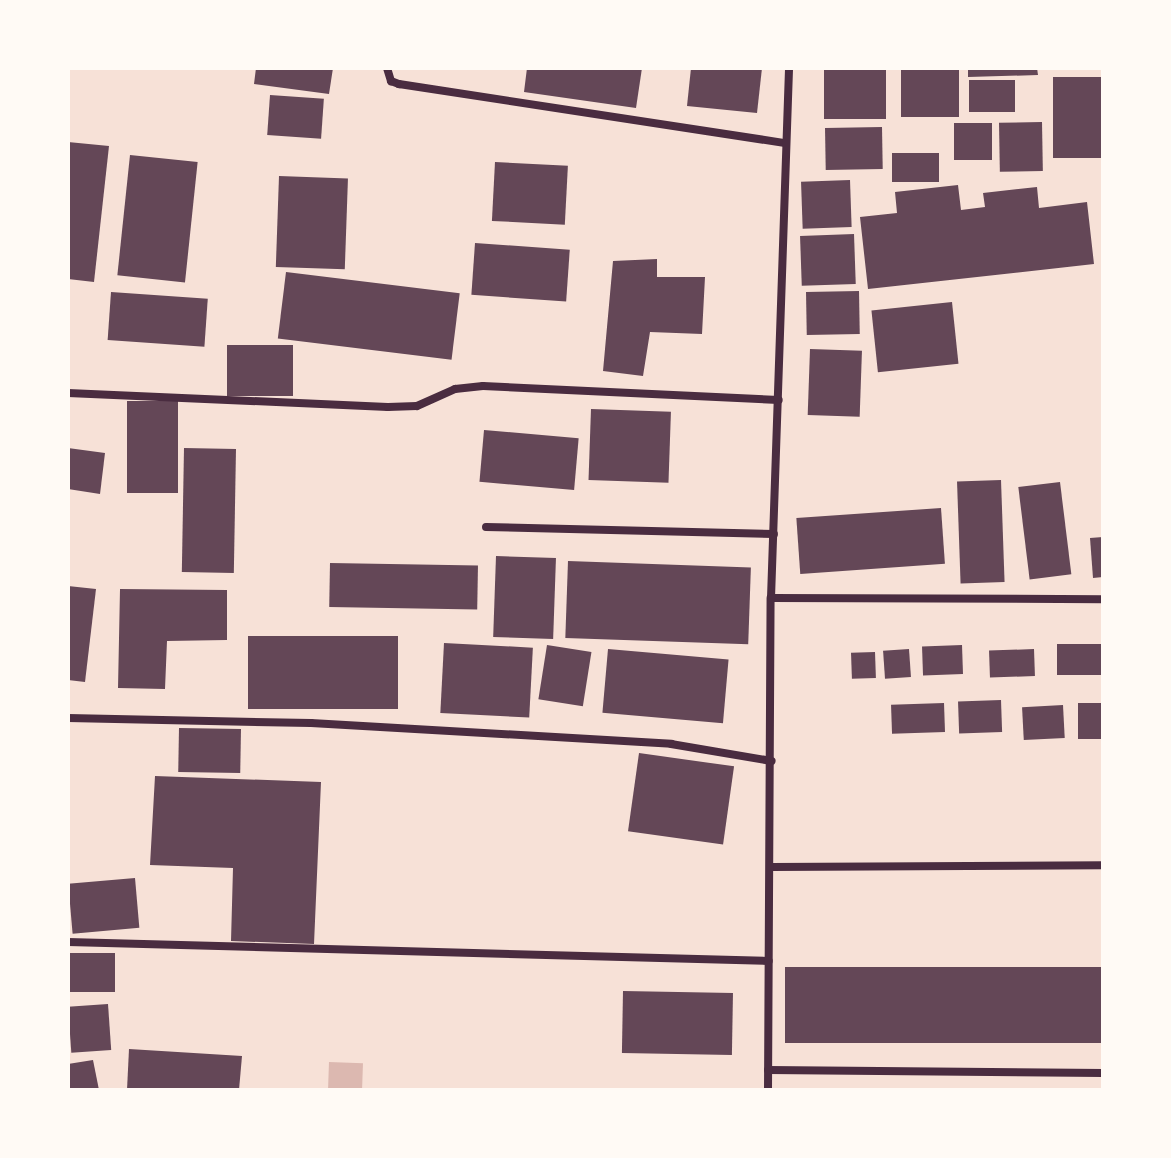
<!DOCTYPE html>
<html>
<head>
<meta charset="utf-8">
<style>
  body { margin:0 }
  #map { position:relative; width:1171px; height:1158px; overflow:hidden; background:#f7e1d7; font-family:"PT Sans",sans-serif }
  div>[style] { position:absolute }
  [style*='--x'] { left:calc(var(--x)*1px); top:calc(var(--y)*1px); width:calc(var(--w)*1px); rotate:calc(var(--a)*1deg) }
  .water>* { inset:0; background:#dcb8b0; transform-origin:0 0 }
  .building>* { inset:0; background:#644757; transform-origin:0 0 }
  .minor>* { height:8px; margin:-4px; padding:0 4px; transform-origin:4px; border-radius:4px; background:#4a2c40 }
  span { translate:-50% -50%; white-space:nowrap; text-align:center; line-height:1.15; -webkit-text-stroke:6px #fffaf5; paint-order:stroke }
  .frame { position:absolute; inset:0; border:70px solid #fffaf5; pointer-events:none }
</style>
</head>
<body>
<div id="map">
  <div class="water">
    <div style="left:329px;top:1062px;width:34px;height:28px;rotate:2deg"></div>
  </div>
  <div class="building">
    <div style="clip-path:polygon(256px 68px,333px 68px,329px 94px,254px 84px)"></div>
    <div style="clip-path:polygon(527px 68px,642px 68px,636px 108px,524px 92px)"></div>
    <div style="clip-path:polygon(691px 68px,762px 68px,757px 113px,687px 106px)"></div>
    <div style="left:824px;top:68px;width:62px;height:51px"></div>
    <div style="left:901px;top:68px;width:58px;height:49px"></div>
    <div style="clip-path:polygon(968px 68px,1037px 68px,1038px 75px,968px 77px)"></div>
    <div style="left:1103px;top:77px;width:81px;height:50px;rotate:90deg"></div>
    <div style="left:969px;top:80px;width:46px;height:32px"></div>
    <div style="left:270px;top:95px;width:54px;height:40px;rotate:4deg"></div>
    <div style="left:1042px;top:122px;width:49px;height:43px;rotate:89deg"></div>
    <div style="left:954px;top:123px;width:38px;height:37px"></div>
    <div style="left:882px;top:127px;width:42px;height:57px;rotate:89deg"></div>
    <div style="clip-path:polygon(68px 142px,109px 146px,94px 282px,68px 279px)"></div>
    <div style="left:939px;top:153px;width:29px;height:47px;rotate:90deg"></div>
    <div style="left:130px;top:155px;width:68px;height:121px;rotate:6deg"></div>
    <div style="left:495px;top:162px;width:73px;height:59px;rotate:3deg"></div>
    <div style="left:279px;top:176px;width:69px;height:91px;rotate:2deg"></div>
    <div style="left:850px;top:180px;width:47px;height:49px;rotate:88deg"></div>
    <div style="clip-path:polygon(958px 185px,961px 210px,985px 207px,983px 193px,1037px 187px,1039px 208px,1087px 202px,1094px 264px,868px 289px,860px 217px,897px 213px,895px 192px)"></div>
    <div style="left:854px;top:234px;width:50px;height:54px;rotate:88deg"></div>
    <div style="left:475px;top:243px;width:95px;height:52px;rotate:4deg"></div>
    <div style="clip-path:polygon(657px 259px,657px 277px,705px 277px,702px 334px,650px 332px,643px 376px,603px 371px,613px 261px)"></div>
    <div style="left:286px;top:272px;width:175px;height:67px;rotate:7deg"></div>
    <div style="left:859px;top:291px;width:43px;height:53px;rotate:89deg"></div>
    <div style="left:111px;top:292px;width:97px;height:48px;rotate:4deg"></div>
    <div style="left:952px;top:302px;width:62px;height:81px;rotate:84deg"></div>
    <div style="left:227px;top:345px;width:66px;height:51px"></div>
    <div style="left:810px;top:349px;width:52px;height:66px;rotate:2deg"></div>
    <div style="left:127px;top:401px;width:51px;height:92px"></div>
    <div style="left:591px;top:409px;width:80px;height:71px;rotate:2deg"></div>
    <div style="left:484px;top:430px;width:95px;height:52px;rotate:5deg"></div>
    <div style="clip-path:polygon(68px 448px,105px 453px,100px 494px,68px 489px)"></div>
    <div style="left:184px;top:448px;width:52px;height:124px;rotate:1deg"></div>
    <div style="left:1001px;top:480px;width:102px;height:44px;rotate:88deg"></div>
    <div style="left:1060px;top:482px;width:93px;height:42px;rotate:83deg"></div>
    <div style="left:941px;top:508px;width:56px;height:145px;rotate:86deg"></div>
    <div style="clip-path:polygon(1103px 537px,1103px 577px,1093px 578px,1090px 538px)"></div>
    <div style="left:496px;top:556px;width:60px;height:81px;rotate:2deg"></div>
    <div style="left:568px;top:561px;width:183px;height:77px;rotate:2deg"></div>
    <div style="left:330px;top:563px;width:148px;height:44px;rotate:1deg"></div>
    <div style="clip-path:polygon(68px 586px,96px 589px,85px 682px,68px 680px)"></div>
    <div style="clip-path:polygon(120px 589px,227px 590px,227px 640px,167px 641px,165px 689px,118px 688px)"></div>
    <div style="left:248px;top:636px;width:150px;height:73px"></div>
    <div style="left:444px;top:643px;width:89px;height:70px;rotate:3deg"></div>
    <div style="left:1103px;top:644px;width:31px;height:46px;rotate:90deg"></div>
    <div style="left:547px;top:645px;width:45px;height:55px;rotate:9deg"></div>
    <div style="left:962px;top:645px;width:29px;height:40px;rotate:88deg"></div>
    <div style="left:608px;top:649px;width:121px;height:64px;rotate:5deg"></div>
    <div style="left:909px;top:649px;width:28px;height:26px;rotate:86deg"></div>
    <div style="left:1034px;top:649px;width:27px;height:45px;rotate:88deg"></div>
    <div style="left:875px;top:652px;width:26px;height:24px;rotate:88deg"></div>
    <div style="left:1001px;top:700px;width:32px;height:43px;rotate:88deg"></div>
    <div style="left:944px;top:703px;width:29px;height:53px;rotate:88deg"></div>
    <div style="left:1103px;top:703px;width:36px;height:25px;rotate:90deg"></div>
    <div style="left:1063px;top:705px;width:33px;height:41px;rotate:87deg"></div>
    <div style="left:179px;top:728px;width:62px;height:44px;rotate:1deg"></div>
    <div style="left:639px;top:753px;width:96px;height:79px;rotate:8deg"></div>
    <div style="clip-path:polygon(155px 776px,321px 782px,314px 944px,231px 941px,233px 868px,150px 865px)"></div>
    <div style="left:135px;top:878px;width:50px;height:67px;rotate:85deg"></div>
    <div style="left:68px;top:953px;width:47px;height:39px"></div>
    <div style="left:1103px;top:967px;width:76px;height:318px;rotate:90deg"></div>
    <div style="left:623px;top:991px;width:110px;height:62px;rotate:1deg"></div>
    <div style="left:108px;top:1004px;width:46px;height:40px;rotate:86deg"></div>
    <div style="clip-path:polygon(129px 1049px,242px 1056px,239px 1090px,127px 1090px)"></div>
    <div style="clip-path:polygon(93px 1060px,99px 1090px,68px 1090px,68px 1064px)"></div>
  </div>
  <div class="minor">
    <div style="--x:387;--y:68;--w:14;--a:73"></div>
    <div style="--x:391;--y:81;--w:9;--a:21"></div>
    <div style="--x:399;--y:84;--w:389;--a:8.7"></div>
    <div style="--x:68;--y:393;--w:320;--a:2.5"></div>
    <div style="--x:388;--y:407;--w:29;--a:-2"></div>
    <div style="--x:417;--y:406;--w:42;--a:-24.1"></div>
    <div style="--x:455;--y:389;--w:28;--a:-6"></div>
    <div style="--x:483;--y:386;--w:296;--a:2.7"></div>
    <div style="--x:486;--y:527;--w:288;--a:1.4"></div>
    <div style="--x:771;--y:598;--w:332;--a:0.2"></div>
    <div style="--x:68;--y:718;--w:243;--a:1.2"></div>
    <div style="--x:311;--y:723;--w:361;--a:3.3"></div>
    <div style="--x:671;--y:744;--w:102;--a:9.6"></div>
    <div style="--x:771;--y:867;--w:332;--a:-0.3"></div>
    <div style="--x:68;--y:942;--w:701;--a:1.55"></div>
    <div style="--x:768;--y:1070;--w:335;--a:0.5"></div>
    <div style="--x:768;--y:1090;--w:492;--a:-89.7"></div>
    <div style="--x:771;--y:598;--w:530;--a:-88.05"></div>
  </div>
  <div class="frame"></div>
</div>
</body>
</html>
